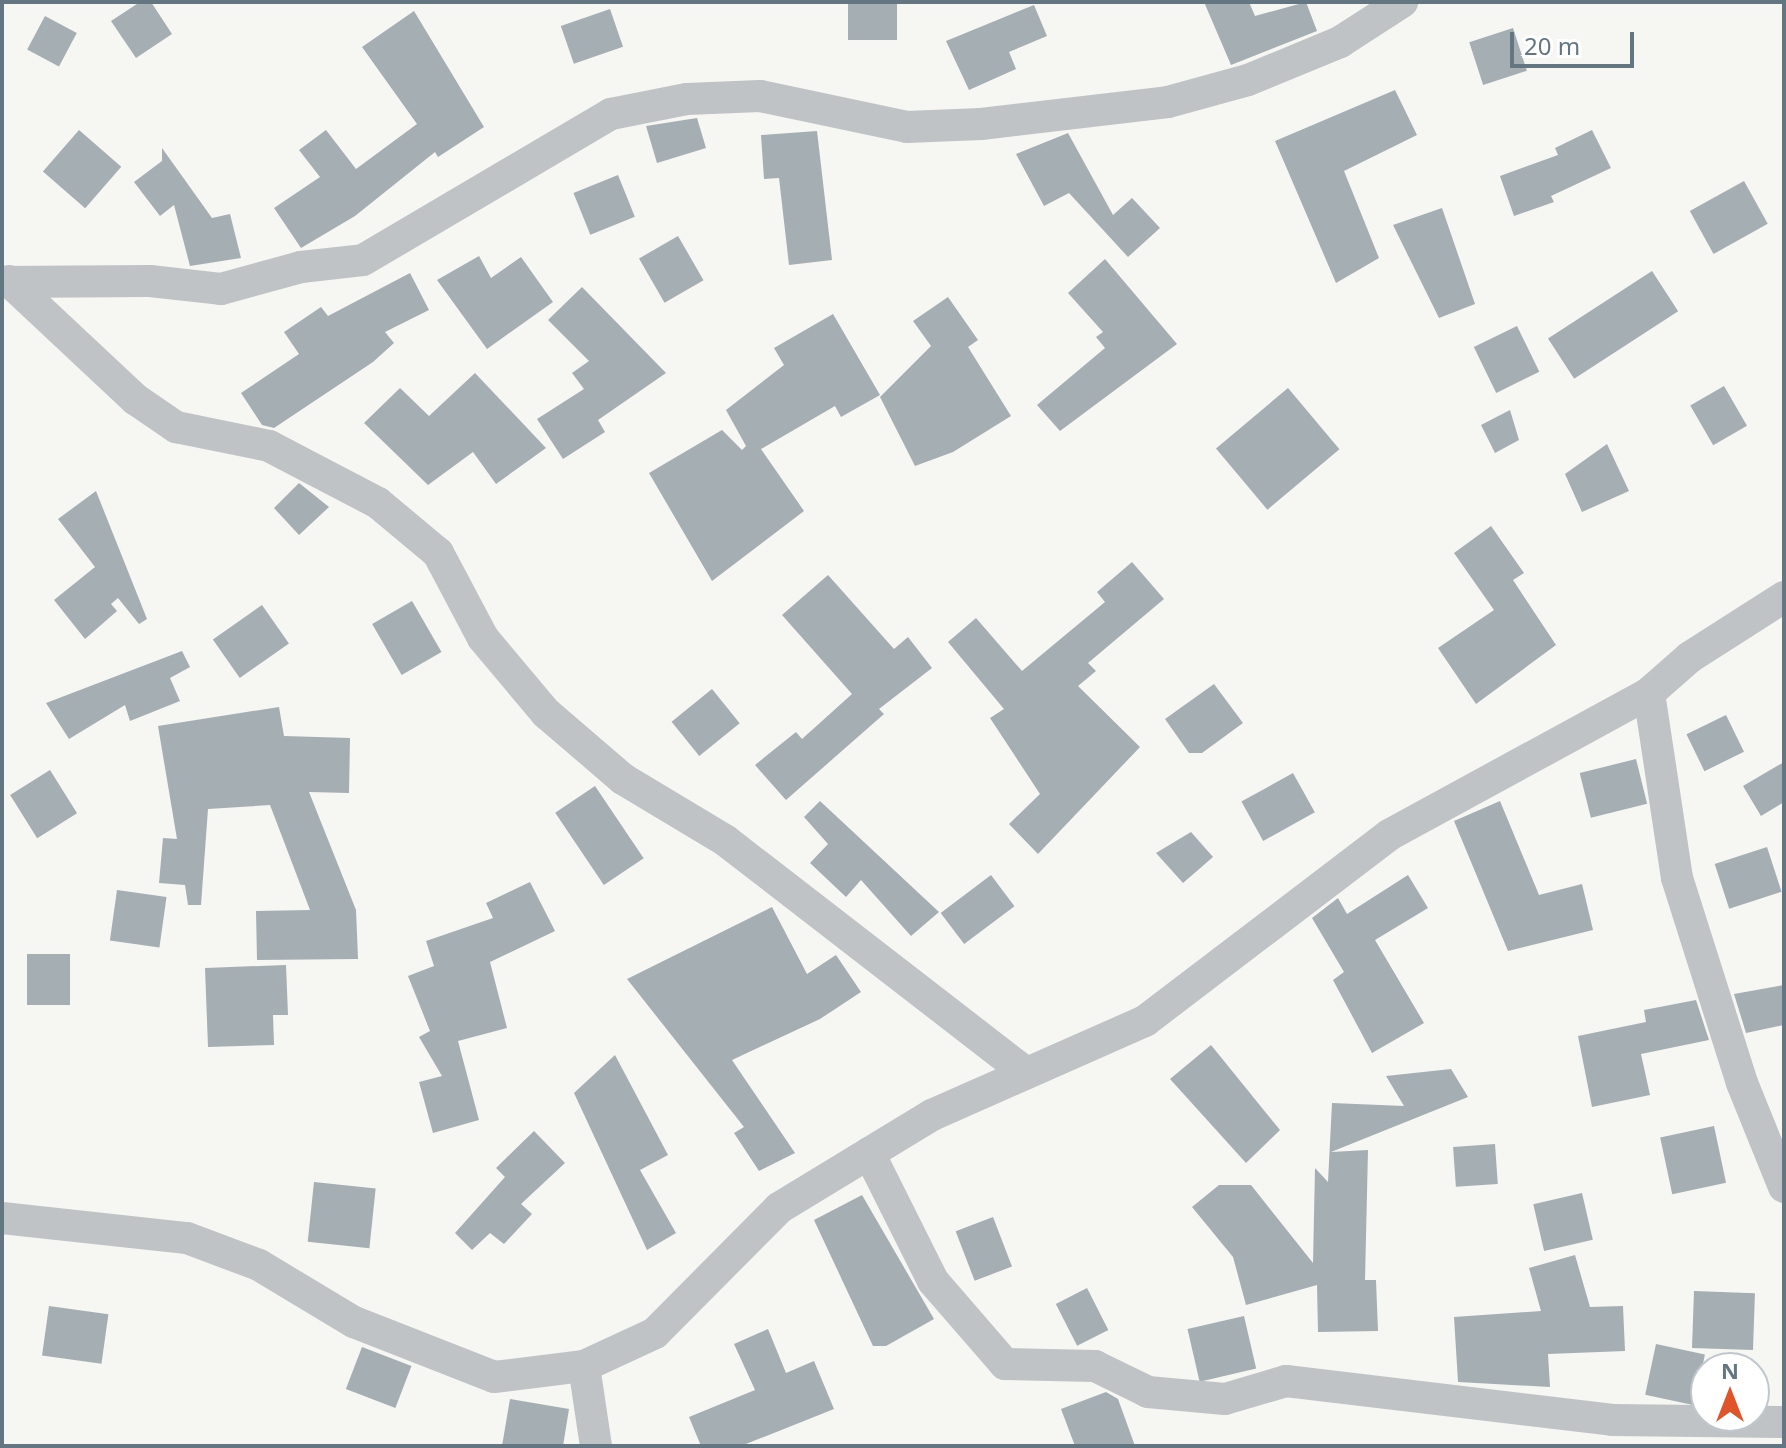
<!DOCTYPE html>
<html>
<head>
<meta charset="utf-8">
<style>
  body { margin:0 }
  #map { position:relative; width:1786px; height:1448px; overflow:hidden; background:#f6f6f2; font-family:"Noto Sans",sans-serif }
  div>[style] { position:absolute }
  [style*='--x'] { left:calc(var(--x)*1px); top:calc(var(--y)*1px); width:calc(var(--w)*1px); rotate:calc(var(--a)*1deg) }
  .building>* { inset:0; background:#a5aeb3; transform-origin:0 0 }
  .street>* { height:32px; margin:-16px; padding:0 16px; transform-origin:16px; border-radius:16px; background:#bfc3c6 }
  span { translate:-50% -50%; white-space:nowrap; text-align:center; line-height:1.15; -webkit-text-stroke:8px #fff; paint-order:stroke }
  .frame { position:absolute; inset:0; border:4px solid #657683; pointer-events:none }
  .north { position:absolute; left:1690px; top:1352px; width:80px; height:80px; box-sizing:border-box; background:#fff; border:2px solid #c1c8cd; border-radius:50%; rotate:0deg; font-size:22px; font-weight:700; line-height:32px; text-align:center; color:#657683 }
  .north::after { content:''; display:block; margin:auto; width:28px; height:36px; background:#df5429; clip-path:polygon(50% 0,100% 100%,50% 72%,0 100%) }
  .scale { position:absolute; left:1510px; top:32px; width:124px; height:36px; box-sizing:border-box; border:4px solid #657683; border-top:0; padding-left:10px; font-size:24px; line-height:28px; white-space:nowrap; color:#657683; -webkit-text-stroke:6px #fff; paint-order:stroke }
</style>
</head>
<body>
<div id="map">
  <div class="building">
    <div style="clip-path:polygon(140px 2px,151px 2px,172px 34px,136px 58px,111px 21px)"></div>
    <div style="left:848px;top:2px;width:49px;height:38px"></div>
    <div style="clip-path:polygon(1204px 2px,1249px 2px,1255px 16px,1306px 2px,1317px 31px,1231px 65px)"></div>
    <div style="clip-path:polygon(1034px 5px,1047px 36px,1009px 52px,1016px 69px,969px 90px,946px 41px)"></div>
    <div style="left:610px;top:9px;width:40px;height:52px;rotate:71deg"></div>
    <div style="clip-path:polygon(414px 11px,484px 127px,438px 157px,435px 152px,355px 216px,301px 248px,274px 208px,320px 177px,299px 150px,326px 130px,356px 169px,417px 124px,362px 47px)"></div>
    <div style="left:45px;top:16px;width:36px;height:38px;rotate:28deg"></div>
    <div style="left:1513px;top:28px;width:45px;height:46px;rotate:72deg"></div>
    <div style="clip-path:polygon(1395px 90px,1417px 135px,1344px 171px,1379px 258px,1336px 283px,1275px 141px)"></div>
    <div style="clip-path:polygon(697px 118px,706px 148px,657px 163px,646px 126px)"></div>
    <div style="left:79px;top:130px;width:56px;height:55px;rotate:41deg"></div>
    <div style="clip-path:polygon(1592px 130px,1611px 168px,1551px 196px,1554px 202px,1514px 216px,1500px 176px,1558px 155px,1555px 148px)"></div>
    <div style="clip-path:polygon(817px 131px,832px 260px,789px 265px,779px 178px,764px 179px,761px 135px)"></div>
    <div style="clip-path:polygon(1068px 133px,1113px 215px,1132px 198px,1160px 228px,1128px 257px,1069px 193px,1044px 206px,1016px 154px)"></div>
    <div style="clip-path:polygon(162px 148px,212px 218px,230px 214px,241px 258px,190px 266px,174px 205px,160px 216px,134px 182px,162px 161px)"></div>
    <div style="left:618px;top:175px;width:45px;height:48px;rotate:68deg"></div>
    <div style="left:1744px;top:181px;width:49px;height:62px;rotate:61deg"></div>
    <div style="clip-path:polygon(1442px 208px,1475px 304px,1439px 318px,1393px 225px)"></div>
    <div style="left:678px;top:236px;width:51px;height:45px;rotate:60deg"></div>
    <div style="clip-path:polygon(479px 256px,491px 278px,521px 257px,553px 302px,487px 349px,437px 280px)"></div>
    <div style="clip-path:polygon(1105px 259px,1177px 344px,1060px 431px,1037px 405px,1105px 348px,1096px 337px,1103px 332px,1068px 293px)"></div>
    <div style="left:1652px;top:271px;width:48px;height:124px;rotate:57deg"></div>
    <div style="clip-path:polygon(410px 273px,429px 310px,385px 332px,394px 343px,373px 362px,274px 428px,262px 425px,241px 393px,299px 354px,284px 332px,321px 307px,328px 316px)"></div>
    <div style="clip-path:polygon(582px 287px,666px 373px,598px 420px,605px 432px,563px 459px,537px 419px,584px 389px,572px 373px,589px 361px,548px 320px)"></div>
    <div style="clip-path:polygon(948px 297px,978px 340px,968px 347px,1011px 416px,953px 452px,915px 466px,880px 397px,931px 346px,913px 321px)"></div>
    <div style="clip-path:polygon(833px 314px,880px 395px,841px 417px,835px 406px,761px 449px,804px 511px,712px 581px,649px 473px,722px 430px,742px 450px,746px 446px,726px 410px,784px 365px,774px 348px)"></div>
    <div style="left:1517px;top:326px;width:51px;height:48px;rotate:64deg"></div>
    <div style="clip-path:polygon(475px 373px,546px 448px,496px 484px,473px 452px,428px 485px,364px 423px,400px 388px,429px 416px)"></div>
    <div style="left:1724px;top:386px;width:46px;height:39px;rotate:60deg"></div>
    <div style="left:1288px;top:388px;width:80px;height:94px;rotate:50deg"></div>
    <div style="clip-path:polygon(1510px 410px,1519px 440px,1495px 453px,1481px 425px)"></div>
    <div style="clip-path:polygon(1607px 444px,1629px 491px,1582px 512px,1565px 474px)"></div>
    <div style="clip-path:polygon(299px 483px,329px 507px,299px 535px,274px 508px)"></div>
    <div style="clip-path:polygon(96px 491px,147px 619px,139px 624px,118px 598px,111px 604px,117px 611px,85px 639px,54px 600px,95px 567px,58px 519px)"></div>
    <div style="clip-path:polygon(1491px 526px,1524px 573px,1513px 580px,1556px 645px,1476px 704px,1438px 648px,1494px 610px,1454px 553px)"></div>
    <div style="clip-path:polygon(1132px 562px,1164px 599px,1088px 663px,1096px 671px,1078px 686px,1140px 747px,1038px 854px,1009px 824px,1040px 794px,990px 718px,1004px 709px,948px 642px,976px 618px,1022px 671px,1105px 602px,1097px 592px)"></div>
    <div style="clip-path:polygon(828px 575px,894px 649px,908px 637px,932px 668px,879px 709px,884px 714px,786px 800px,755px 765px,796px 732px,802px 739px,852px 694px,782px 615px)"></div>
    <div style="left:412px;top:601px;width:59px;height:46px;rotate:60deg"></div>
    <div style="left:262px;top:605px;width:47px;height:60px;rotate:55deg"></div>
    <div style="clip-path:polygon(182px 651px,190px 667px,170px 678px,180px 701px,130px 721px,125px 705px,69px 739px,46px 703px)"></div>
    <div style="clip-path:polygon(1214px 684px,1243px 723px,1202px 753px,1189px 753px,1165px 719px)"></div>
    <div style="left:712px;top:689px;width:44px;height:52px;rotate:51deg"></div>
    <div style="clip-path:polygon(279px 707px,284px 736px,350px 738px,349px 793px,309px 792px,356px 910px,358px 959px,257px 960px,256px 911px,310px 910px,270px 805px,208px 809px,201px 905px,188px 905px,185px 885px,159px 883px,163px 838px,177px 839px,158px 726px)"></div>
    <div style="left:1726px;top:715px;width:41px;height:44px;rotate:64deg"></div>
    <div style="left:1636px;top:759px;width:46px;height:58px;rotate:76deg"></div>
    <div style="clip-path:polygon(1784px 762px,1784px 802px,1761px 816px,1743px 786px)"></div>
    <div style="left:50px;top:770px;width:51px;height:47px;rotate:58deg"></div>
    <div style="left:1293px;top:773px;width:45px;height:59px;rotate:61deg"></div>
    <div style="left:595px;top:786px;width:87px;height:48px;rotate:56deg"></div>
    <div style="clip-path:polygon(820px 801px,939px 912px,911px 936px,861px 880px,846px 897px,810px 863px,828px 844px,804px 817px)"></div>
    <div style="clip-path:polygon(1500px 801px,1539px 895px,1582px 884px,1593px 930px,1508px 951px,1454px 821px)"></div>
    <div style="clip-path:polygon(1191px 832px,1213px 857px,1183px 883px,1156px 853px)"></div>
    <div style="left:1767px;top:847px;width:47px;height:55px;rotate:72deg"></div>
    <div style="left:991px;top:875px;width:39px;height:63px;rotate:53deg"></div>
    <div style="clip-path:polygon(1408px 875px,1428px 908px,1375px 940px,1424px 1023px,1372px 1053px,1333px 980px,1344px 972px,1312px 918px,1338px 898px,1347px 914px)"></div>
    <div style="clip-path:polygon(530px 882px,555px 931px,490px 962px,507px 1028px,458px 1041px,479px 1120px,433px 1133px,419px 1082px,442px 1076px,419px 1037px,430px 1031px,408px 976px,434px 966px,426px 941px,493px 918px,486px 903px)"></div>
    <div style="left:117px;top:890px;width:50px;height:51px;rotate:8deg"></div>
    <div style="clip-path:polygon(772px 907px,807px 974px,836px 955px,861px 992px,820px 1019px,732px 1060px,795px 1153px,759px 1171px,734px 1133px,744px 1127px,627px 979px)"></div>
    <div style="left:27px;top:954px;width:43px;height:51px"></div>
    <div style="clip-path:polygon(286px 965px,288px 1015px,273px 1015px,274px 1045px,208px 1047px,205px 968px)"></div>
    <div style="clip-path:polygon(1784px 985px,1784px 1025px,1746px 1033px,1734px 994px)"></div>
    <div style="clip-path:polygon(1696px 1000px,1709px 1040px,1641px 1054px,1650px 1095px,1592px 1107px,1578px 1036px,1646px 1022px,1644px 1010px)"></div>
    <div style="clip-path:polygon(1211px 1045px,1280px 1130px,1246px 1163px,1170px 1079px)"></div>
    <div style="clip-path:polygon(615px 1055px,668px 1155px,640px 1170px,676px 1233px,647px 1250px,574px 1093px)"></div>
    <div style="clip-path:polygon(1451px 1069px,1468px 1097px,1331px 1152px,1368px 1150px,1365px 1280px,1376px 1280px,1378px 1331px,1318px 1332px,1317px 1285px,1246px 1305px,1233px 1257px,1192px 1207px,1219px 1185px,1251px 1185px,1313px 1263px,1315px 1168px,1328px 1182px,1332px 1103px,1404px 1106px,1386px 1076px)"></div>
    <div style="left:1714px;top:1126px;width:58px;height:55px;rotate:78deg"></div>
    <div style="clip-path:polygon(534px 1131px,565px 1163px,521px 1204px,532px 1214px,504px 1244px,490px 1233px,472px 1250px,455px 1233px,505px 1177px,496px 1168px)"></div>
    <div style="left:1495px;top:1144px;width:40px;height:42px;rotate:86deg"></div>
    <div style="left:314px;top:1182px;width:62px;height:60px;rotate:6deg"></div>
    <div style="left:1582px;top:1193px;width:48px;height:50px;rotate:77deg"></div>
    <div style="clip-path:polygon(862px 1195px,934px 1319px,886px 1346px,873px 1346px,814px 1220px)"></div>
    <div style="left:993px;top:1217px;width:53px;height:40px;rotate:69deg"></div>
    <div style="clip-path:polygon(1575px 1255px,1590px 1307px,1623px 1306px,1625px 1351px,1548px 1354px,1550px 1387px,1458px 1382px,1454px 1317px,1541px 1311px,1529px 1268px)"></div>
    <div style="left:1087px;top:1288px;width:47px;height:35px;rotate:63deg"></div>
    <div style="left:1694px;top:1291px;width:61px;height:57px;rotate:2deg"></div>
    <div style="left:49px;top:1306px;width:60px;height:50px;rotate:8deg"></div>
    <div style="left:1244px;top:1316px;width:54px;height:58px;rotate:77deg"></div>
    <div style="clip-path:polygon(768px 1329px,786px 1373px,814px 1361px,834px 1409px,741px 1446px,701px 1446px,689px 1417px,755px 1390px,734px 1344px)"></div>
    <div style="left:1656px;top:1344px;width:50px;height:52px;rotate:12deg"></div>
    <div style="left:362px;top:1347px;width:53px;height:45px;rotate:21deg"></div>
    <div style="clip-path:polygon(1106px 1392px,1118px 1399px,1135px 1446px,1075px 1446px,1061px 1409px)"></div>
    <div style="clip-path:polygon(510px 1399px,569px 1409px,563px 1446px,502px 1446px)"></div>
  </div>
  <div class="street">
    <div style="--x:9;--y:281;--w:173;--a:43.1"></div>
    <div style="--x:135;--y:399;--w:50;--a:34.3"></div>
    <div style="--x:176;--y:427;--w:95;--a:11.5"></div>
    <div style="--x:269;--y:446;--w:123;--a:27.6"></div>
    <div style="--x:378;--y:503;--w:78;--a:39.8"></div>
    <div style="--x:438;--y:553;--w:96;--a:62.1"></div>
    <div style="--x:483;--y:638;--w:98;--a:50"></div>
    <div style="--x:546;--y:713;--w:101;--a:40.6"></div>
    <div style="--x:623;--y:779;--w:120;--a:31"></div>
    <div style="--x:726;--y:841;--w:379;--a:37.7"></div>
    <div style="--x:2;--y:282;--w:148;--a:-0.4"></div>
    <div style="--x:150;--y:281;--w:71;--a:6.4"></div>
    <div style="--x:221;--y:289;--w:83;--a:-15.4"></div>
    <div style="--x:301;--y:267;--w:62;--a:-6.4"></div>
    <div style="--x:363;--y:260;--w:288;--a:-30.5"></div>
    <div style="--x:611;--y:114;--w:77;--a:-11.2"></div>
    <div style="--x:687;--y:99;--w:73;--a:-2.4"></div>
    <div style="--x:760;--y:96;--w:150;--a:11.9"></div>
    <div style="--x:907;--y:127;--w:74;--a:-2.3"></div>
    <div style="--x:981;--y:124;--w:188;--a:-6.7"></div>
    <div style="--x:1168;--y:102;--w:83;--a:-15.4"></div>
    <div style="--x:1248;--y:80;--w:100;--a:-22.4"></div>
    <div style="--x:1340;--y:42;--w:74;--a:-32.8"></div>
    <div style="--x:1784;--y:597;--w:112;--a:147.4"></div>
    <div style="--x:1690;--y:657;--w:55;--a:138.7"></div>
    <div style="--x:1649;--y:693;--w:187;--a:81.4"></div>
    <div style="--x:1677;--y:878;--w:215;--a:72.4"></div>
    <div style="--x:1742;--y:1083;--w:112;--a:68"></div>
    <div style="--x:869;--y:1153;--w:143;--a:63.4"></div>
    <div style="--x:933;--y:1281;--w:110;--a:49.1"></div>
    <div style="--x:1005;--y:1364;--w:90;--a:1.3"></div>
    <div style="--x:1095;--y:1366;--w:59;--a:26.1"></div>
    <div style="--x:1148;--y:1392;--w:77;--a:5.2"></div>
    <div style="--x:1225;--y:1399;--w:64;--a:-16.4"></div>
    <div style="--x:1286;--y:1381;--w:329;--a:6.8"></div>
    <div style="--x:1613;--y:1420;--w:171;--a:0.7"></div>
    <div style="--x:2;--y:1218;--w:186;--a:6.2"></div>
    <div style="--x:187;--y:1238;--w:77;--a:20.6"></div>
    <div style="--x:259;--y:1265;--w:111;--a:31"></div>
    <div style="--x:354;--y:1322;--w:150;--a:21.4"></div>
    <div style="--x:494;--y:1377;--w:91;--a:-7"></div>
    <div style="--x:584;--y:1366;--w:78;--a:-24.9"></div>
    <div style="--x:655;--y:1333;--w:176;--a:-45.2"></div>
    <div style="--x:779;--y:1208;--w:179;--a:-31.3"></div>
    <div style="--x:932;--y:1115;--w:233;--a:-23.8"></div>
    <div style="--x:1145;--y:1021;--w:307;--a:-37.3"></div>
    <div style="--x:1389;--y:835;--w:296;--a:-28.6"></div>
    <div style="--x:584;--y:1366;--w:81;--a:81.5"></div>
  </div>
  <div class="frame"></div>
  <div class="north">N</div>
  <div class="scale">20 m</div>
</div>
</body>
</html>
